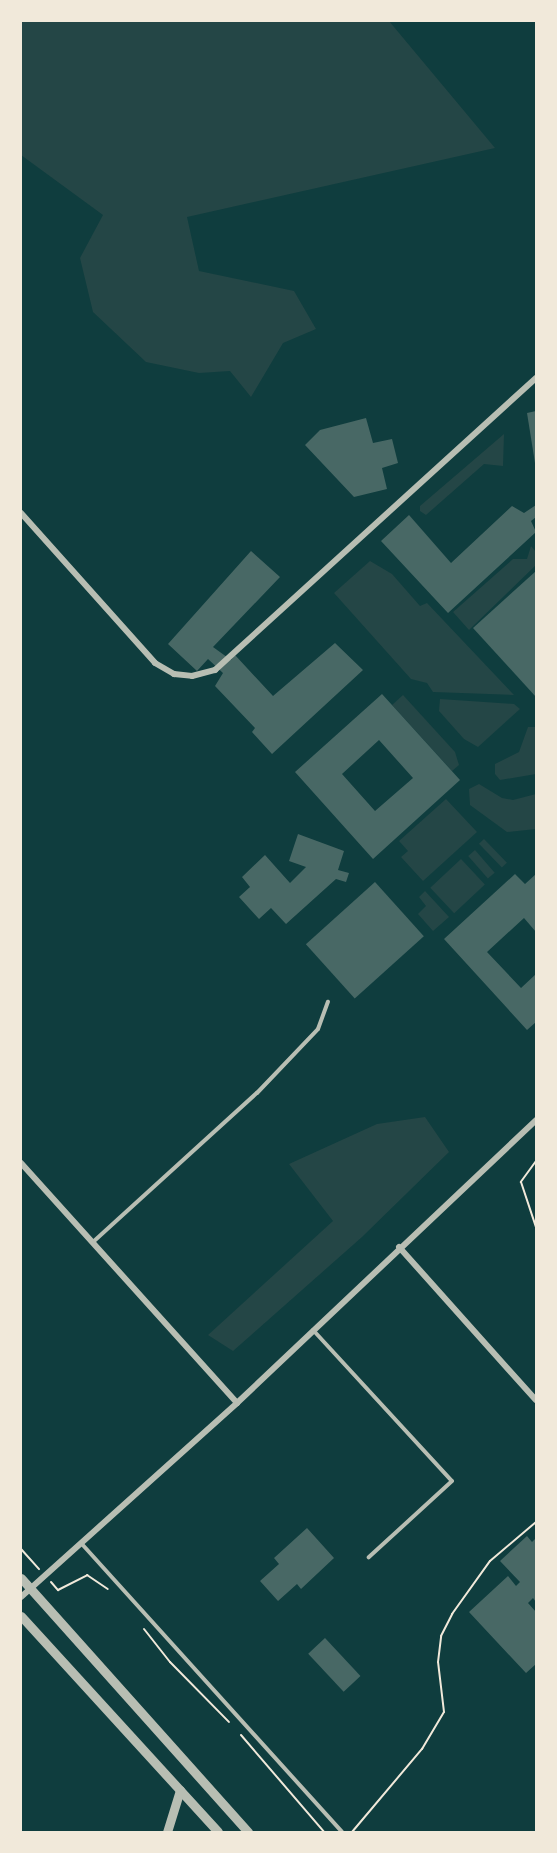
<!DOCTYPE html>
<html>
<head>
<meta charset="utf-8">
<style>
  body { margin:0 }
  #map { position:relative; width:557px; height:1853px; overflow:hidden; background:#0f3d3e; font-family:"Source Sans 3",sans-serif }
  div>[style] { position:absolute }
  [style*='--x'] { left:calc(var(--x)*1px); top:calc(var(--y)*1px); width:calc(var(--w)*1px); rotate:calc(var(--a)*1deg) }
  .green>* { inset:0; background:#244646; transform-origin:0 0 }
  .building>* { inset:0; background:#486865; transform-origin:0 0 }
  .path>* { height:2px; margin:-1px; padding:0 1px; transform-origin:1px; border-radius:1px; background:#f1e9da }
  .service>* { height:4px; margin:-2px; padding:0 2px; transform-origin:2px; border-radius:2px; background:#b8beb3 }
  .minor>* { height:6px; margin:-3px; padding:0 3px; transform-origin:3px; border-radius:3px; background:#b8beb3 }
  .tertiary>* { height:9px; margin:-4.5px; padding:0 4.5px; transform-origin:4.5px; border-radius:4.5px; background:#b8beb3 }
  span { translate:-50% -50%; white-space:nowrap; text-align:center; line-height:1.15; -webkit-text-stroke:4.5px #f1e9da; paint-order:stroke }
  .frame { position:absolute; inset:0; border:22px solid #f1e9da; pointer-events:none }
</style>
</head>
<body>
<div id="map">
  <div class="green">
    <div style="clip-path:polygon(21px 21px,389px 21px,495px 148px,187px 217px,199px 271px,294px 291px,316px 329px,283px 343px,251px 397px,230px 371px,199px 373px,146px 362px,93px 312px,80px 258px,103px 215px,21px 155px)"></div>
    <div style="clip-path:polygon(504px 434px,503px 466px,484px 464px,426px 515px,420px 511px,420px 506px)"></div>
    <div style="clip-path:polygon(531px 546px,536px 552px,536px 565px,469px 630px,453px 612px,513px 559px,527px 559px)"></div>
    <div style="clip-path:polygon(370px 561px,392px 574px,420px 606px,427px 603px,514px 695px,433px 692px,427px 683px,411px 679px,334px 593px)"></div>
    <div style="clip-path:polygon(403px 695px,455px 752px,459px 765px,452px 771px,392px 705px)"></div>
    <div style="clip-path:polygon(440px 699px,514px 704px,520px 709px,478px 747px,464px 739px,439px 711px)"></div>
    <div style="clip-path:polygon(528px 727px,536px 727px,536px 774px,500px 780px,495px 774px,495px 764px,519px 752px)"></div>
    <div style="clip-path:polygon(479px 784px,502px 798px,513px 800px,536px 794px,536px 829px,507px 832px,470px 805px,469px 789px)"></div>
    <div style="clip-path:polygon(446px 799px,477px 832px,423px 881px,401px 857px,408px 851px,399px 841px)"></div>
    <div style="left:484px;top:839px;width:33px;height:7px;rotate:46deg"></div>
    <div style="left:475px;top:850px;width:30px;height:9px;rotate:49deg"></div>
    <div style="left:461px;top:859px;width:35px;height:42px;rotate:47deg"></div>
    <div style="clip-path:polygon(425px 891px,449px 917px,433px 931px,418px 914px,426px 906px,419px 897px)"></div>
    <div style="clip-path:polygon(425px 1117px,449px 1152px,362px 1237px,233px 1351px,208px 1335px,333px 1221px,289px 1164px,377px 1124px)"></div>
  </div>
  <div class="building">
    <div style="clip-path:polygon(536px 411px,536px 463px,535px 463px,527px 413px)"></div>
    <div style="clip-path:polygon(366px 418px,373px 443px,392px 439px,398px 463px,382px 468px,387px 489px,354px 497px,305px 445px,320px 430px)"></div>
    <div style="clip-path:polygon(536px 505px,536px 517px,531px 521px,536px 532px,448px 613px,381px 541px,409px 515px,451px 563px,512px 506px,524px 513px)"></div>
    <div style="clip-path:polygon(251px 551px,280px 577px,213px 647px,231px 660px,235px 655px,273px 696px,335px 643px,363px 670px,272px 754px,252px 732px,255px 728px,215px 686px,223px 673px,208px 659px,197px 671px,168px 644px)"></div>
    <div style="clip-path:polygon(536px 571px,536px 697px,473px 628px)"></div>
    <div style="clip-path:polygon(evenodd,382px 694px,460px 780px,373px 859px,295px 772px,382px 694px,379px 740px,413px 778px,375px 811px,342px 774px,379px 740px)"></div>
    <div style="clip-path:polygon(298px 834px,344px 851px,338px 870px,349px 873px,346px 882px,336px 879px,286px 924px,271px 908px,259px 919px,239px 897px,250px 887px,242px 877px,265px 855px,290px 883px,306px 867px,289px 861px)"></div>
    <div style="clip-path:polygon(515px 874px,525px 884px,536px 874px,536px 932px,524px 918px,487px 952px,521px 988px,536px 974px,536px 1022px,527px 1030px,444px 939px)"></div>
    <div style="left:375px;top:882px;width:73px;height:93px;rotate:48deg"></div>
    <div style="clip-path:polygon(307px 1528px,334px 1558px,301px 1589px,297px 1584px,278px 1601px,260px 1581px,279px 1564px,274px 1558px)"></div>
    <div style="clip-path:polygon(527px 1536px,532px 1542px,536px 1538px,536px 1602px,533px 1598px,528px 1603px,536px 1612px,536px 1664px,526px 1673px,469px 1612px,508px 1576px,516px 1586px,520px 1582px,500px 1561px)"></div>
    <div style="left:325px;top:1638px;width:52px;height:23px;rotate:47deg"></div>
  </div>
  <div class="path">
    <div style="--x:536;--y:1161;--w:26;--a:126"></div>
    <div style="--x:521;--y:1182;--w:47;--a:71.6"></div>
    <div style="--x:21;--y:1549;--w:27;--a:48"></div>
    <div style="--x:51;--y:1582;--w:11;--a:49"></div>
    <div style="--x:58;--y:1590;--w:33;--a:-27"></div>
    <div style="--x:87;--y:1575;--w:25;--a:34"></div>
    <div style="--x:144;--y:1629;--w:42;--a:51.8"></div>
    <div style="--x:170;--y:1662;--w:84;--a:45.5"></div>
    <div style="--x:241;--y:1735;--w:128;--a:49.4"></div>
    <div style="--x:352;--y:1832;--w:109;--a:-49.9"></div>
    <div style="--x:422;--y:1749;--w:43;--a:-59.3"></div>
    <div style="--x:444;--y:1712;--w:50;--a:-96.8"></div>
    <div style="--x:438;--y:1662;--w:26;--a:-83"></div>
    <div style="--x:441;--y:1636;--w:25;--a:-63"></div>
    <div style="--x:452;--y:1614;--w:65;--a:-54.4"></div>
    <div style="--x:490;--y:1561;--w:60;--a:-40.3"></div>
  </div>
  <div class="service">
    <div style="--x:93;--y:1242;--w:222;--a:-42.3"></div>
    <div style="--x:257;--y:1093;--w:88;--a:-46.4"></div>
    <div style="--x:318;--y:1029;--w:29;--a:-70"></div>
    <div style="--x:313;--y:1330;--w:205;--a:47.4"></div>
    <div style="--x:452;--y:1481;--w:113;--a:137.5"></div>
    <div style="--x:81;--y:1543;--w:389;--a:47.9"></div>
  </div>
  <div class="minor">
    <div style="--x:21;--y:513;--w:201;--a:48.2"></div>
    <div style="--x:155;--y:663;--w:22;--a:30"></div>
    <div style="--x:174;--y:674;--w:18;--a:6"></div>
    <div style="--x:192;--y:676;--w:24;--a:-15"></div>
    <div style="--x:215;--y:670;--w:434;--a:-42.3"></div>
    <div style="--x:21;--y:1163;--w:323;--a:48"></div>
    <div style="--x:399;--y:1247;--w:205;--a:48.2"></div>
    <div style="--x:21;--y:1597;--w:290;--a:-41.9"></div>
    <div style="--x:237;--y:1403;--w:412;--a:-43.4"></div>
  </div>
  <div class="tertiary">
    <div style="--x:21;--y:1578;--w:341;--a:48.2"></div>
    <div style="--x:21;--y:1616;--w:292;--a:47.6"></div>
    <div style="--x:167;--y:1832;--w:44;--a:-72.8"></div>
  </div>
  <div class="frame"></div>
</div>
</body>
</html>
